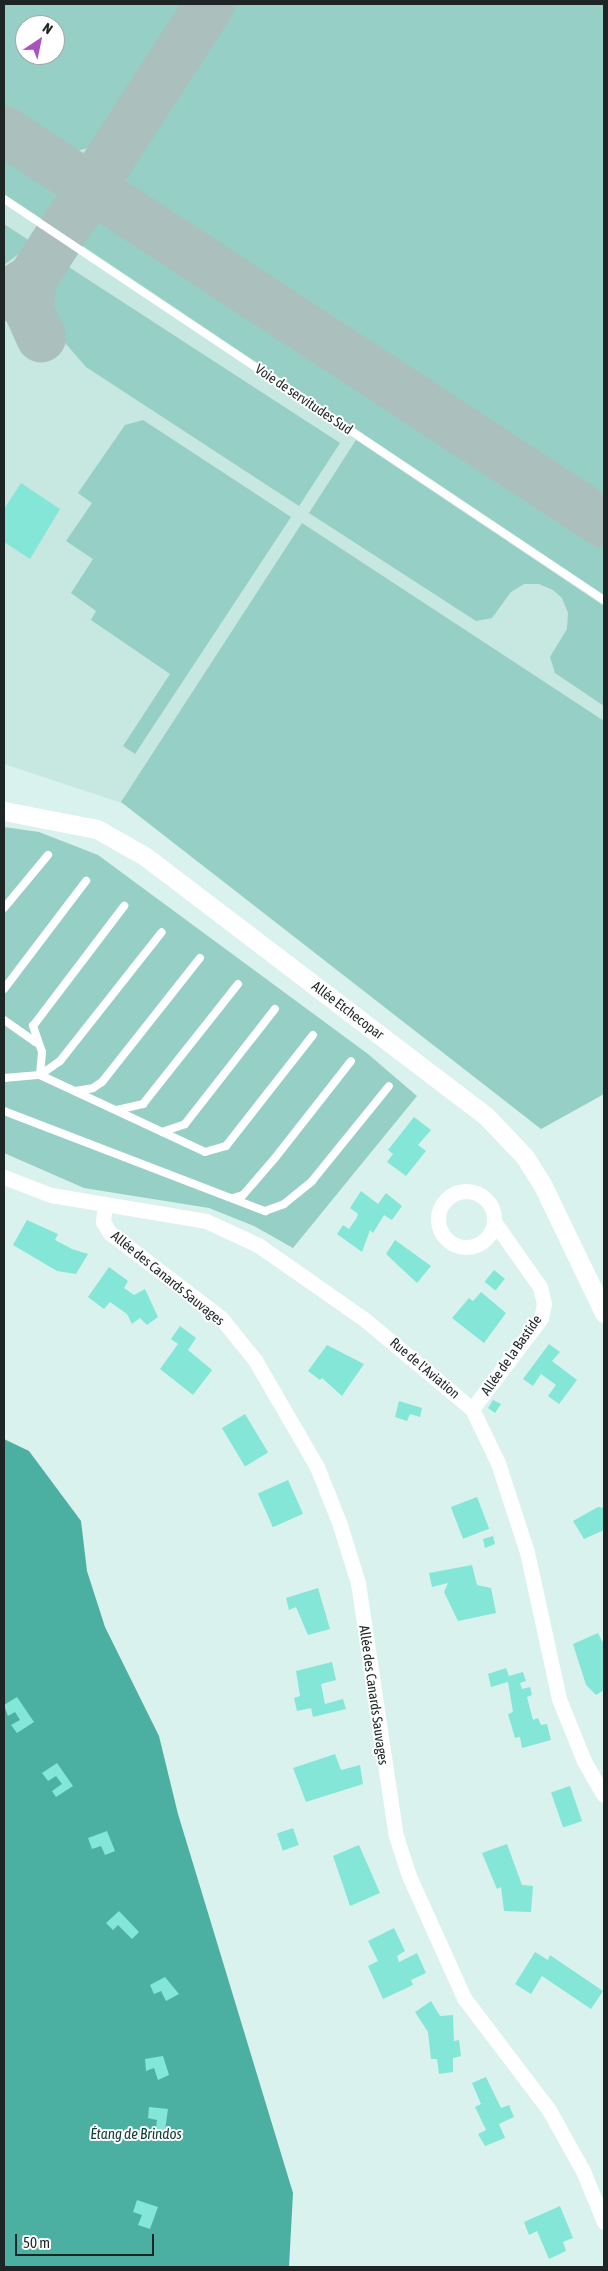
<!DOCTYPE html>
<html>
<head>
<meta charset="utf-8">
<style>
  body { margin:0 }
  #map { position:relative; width:608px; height:2271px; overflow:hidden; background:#daf2ed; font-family:"Asap Condensed",sans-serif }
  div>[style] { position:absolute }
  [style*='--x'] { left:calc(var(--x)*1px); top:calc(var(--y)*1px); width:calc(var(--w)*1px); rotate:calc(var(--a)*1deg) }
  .built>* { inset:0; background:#c7e7e1 }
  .green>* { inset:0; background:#95cfc5 }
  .water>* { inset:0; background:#4bb0a2 }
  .taxiway>* { height:50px; margin:-25px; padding:0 25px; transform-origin:25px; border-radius:25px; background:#abc0bc }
  .building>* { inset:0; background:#83e6d7; transform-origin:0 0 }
  .service>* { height:8px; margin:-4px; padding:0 4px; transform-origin:4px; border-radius:4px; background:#fff }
  .minor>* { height:15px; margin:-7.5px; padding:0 7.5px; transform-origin:7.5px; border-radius:7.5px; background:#fff }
  .minor>.ring { margin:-7.5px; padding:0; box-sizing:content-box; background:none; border:15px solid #fff; border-radius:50% }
  .tertiary>* { height:19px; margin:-9.5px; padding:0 9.5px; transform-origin:9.5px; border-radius:9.5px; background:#fff }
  span { translate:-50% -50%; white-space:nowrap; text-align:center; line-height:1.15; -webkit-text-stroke:4px #fff; paint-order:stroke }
  .street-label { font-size:14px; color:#1d2625 }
  .water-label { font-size:15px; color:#114039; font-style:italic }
  .frame { position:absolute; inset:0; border:5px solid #1d2625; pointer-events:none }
  .north { position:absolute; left:15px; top:15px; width:50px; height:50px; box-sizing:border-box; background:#fff; border:1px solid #a5a8a8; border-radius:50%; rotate:34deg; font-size:14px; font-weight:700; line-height:20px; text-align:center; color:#1d2625 }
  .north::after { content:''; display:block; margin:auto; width:18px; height:22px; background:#ac52be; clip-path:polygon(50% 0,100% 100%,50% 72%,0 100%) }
  .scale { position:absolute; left:15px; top:2234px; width:139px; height:22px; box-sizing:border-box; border:2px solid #1d2625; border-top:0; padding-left:6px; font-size:15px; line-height:18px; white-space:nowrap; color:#1d2625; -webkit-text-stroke:4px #fff; paint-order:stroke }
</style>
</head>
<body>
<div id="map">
  <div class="built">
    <div style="clip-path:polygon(evenodd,4px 4px,604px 4px,604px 1094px,541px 1129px,128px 805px,4px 764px,4px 4px,25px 25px,55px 25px,55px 55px,25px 55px,25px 25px)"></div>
  </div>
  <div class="green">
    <div style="clip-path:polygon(evenodd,4px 4px,191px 4px,106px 137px,85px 149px,65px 153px,44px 147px,4px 120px,4px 4px,25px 25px,55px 25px,55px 55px,25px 55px,25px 25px)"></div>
    <div style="clip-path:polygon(227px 4px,604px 4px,604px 511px,119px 190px,122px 167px)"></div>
    <div style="clip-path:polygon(4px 142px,72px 187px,48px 223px,4px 194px)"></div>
    <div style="clip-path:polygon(98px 204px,604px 535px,604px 595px,74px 240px)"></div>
    <div style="clip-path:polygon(4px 224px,33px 243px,4px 265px)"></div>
    <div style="clip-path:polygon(61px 262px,340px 443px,299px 506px,86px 367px,66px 344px,55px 317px,53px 293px)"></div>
    <div style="clip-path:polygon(143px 420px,291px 517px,135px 754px,123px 746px,170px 674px,91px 620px,96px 611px,71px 593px,93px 559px,66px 541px,92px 503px,78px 493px,125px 425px)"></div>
    <div style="clip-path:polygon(356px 440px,604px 606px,604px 706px,555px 673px,550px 657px,567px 629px,568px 613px,562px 598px,553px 590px,539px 584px,524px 584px,511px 592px,492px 618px,476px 621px,309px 513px)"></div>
    <div style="clip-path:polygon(302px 523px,604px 721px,604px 1094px,541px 1129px,121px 802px)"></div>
    <div style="clip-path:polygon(4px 827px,39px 832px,98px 855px,368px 1054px,417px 1096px,293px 1248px,254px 1226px,209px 1208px,84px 1188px,4px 1153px)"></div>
  </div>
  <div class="water">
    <div style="clip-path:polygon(4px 1439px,29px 1451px,81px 1521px,87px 1571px,105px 1627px,159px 1736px,178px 1814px,293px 2193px,289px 2267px,4px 2267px)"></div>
  </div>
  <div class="taxiway">
    <div style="--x:4;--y:131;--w:717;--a:33.16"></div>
    <div style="--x:32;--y:279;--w:31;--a:96"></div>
    <div style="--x:29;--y:310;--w:30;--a:66"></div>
    <div style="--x:4;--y:296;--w:33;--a:-31"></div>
    <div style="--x:32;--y:279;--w:328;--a:-57.1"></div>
  </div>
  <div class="building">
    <div style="clip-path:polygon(21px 483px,60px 509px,30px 559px,4px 542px,4px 509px)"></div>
    <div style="clip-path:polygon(414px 1117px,431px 1130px,418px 1145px,426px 1151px,406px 1176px,387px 1162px,393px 1154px,388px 1150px)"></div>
    <div style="clip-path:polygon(361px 1191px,378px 1204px,386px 1193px,402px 1206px,392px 1220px,384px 1215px,373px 1233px,370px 1230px,362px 1252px,337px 1234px,343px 1225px,349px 1229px,356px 1219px,358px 1214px,350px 1208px)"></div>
    <div style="clip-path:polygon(27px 1220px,58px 1234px,55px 1240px,72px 1249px,88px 1254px,76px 1274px,57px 1271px,13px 1245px)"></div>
    <div style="clip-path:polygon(395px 1240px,431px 1266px,417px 1283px,386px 1254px)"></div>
    <div style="clip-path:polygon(109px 1267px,128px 1281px,124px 1288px,134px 1295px,145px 1289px,158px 1317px,147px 1325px,140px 1318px,132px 1324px,127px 1314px,110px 1302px,104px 1309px,88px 1297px)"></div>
    <div style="left:494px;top:1270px;width:14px;height:15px;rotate:39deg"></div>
    <div style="clip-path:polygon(481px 1292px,506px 1313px,484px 1343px,452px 1318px,469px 1298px,473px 1301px)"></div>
    <div style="clip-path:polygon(180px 1326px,196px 1338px,188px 1350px,212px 1370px,193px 1395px,160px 1369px,178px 1344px,171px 1339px)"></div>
    <div style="clip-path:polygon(549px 1344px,560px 1352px,552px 1361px,577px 1380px,559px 1404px,548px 1396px,556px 1385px,541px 1374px,533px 1386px,523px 1379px)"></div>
    <div style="clip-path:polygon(327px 1345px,364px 1364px,342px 1396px,322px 1378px,320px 1380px,308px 1371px)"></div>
    <div style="clip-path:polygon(493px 1400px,501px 1404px,495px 1413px,488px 1408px)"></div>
    <div style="clip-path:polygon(399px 1401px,422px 1408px,420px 1417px,410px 1414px,407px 1421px,395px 1417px)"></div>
    <div style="left:245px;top:1414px;width:45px;height:27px;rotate:59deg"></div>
    <div style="left:288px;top:1480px;width:37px;height:33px;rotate:66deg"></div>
    <div style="left:477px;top:1497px;width:34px;height:28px;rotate:69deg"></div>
    <div style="clip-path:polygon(598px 1507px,604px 1508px,604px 1530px,584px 1539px,573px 1521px)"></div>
    <div style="clip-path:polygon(493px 1536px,495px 1544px,485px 1548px,483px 1539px)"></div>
    <div style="clip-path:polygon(472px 1565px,477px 1585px,491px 1588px,496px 1613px,458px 1621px,444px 1592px,448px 1583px,432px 1587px,429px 1573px)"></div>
    <div style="clip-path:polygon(318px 1588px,330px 1629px,308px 1635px,296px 1607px,289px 1610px,286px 1598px)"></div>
    <div style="clip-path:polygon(598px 1633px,604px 1645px,604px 1690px,596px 1695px,586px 1685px,573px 1644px)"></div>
    <div style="clip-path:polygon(332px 1662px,336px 1680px,321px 1684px,325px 1704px,343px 1699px,346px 1709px,313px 1717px,311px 1708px,297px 1711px,294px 1698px,300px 1696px,296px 1671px)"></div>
    <div style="clip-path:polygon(506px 1668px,509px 1676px,523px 1672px,526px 1681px,520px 1683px,522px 1689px,530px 1687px,532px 1695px,527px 1697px,533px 1720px,538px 1718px,541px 1725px,547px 1724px,551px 1740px,522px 1748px,520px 1737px,515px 1738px,508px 1714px,513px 1712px,508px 1682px,491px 1687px,488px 1674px)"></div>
    <div style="clip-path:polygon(17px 1697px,34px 1722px,17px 1733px,11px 1725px,20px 1720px,15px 1712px,8px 1716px,4px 1705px)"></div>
    <div style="clip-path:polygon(335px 1754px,341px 1770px,360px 1765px,363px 1784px,306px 1802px,293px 1768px)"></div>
    <div style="clip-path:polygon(57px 1763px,73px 1786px,56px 1797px,52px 1791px,62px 1784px,56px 1776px,48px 1781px,42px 1773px)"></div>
    <div style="left:570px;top:1786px;width:37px;height:20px;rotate:71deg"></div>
    <div style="left:293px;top:1828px;width:18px;height:17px;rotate:71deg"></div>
    <div style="clip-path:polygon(107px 1831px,115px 1851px,105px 1855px,101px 1846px,92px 1849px,88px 1838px)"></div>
    <div style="clip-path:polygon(507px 1844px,522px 1885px,533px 1886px,531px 1912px,504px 1911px,501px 1887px,497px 1889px,482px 1853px)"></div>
    <div style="clip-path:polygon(359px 1845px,380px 1893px,350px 1906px,333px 1856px)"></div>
    <div style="clip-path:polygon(119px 1911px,139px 1932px,132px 1939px,118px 1925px,113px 1930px,106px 1923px)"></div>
    <div style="clip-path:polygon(394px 1928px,405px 1951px,397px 1956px,399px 1962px,417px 1953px,426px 1973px,411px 1980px,413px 1985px,383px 1999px,368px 1966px,378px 1961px,368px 1941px)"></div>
    <div style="clip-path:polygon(535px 1952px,548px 1960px,550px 1955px,603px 1991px,591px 2009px,542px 1976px,531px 1994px,515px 1984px)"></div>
    <div style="clip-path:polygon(165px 1977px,179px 1994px,166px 2001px,161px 1991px,154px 1994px,150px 1985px)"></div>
    <div style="clip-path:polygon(431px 2001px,440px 2016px,453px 2015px,454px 2041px,459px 2040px,461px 2056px,453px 2058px,453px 2072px,439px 2074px,437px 2059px,431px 2059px,428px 2032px,415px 2012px)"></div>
    <div style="clip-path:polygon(163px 2056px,169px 2075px,158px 2080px,154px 2068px,146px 2071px,145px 2059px)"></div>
    <div style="clip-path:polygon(486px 2077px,501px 2108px,509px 2105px,514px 2117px,499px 2124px,505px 2138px,485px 2146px,478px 2134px,486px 2130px,475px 2107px,481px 2104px,472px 2083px)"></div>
    <div style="clip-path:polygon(149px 2107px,168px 2109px,164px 2138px,155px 2136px,157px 2120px,148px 2118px)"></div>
    <div style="clip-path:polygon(137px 2200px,158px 2207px,150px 2229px,138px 2225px,142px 2215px,133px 2212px)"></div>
    <div style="clip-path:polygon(560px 2206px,573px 2238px,563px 2242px,566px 2251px,549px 2259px,537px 2231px,529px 2235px,524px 2222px)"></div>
  </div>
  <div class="service">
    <div style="--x:4;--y:199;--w:722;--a:33.76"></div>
    <div style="--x:4;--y:908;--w:69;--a:-50.3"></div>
    <div style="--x:4;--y:989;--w:136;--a:-52.8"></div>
    <div style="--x:4;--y:1020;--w:39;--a:35"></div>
    <div style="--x:40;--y:1075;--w:23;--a:-85"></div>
    <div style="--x:42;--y:1052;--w:28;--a:-109"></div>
    <div style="--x:33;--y:1026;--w:151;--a:-52.8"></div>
    <div style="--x:40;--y:1075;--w:24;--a:-35"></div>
    <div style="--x:60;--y:1061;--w:164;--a:-51.7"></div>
    <div style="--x:4;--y:1078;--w:36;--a:-5"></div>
    <div style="--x:40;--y:1075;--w:182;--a:25"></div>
    <div style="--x:205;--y:1152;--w:22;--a:-16"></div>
    <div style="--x:226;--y:1146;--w:141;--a:-51.9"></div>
    <div style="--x:75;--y:1091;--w:18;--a:-9"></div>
    <div style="--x:93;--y:1088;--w:11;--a:-34"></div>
    <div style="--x:102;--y:1082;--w:158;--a:-51.7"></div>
    <div style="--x:117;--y:1110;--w:27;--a:-13"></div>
    <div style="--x:143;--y:1104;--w:153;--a:-51.6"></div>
    <div style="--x:4;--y:1111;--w:280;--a:21"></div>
    <div style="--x:265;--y:1211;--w:20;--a:-20"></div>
    <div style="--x:284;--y:1204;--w:36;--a:-39"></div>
    <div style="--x:312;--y:1181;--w:122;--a:-51"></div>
    <div style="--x:162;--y:1132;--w:24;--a:-19"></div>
    <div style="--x:185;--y:1124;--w:146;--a:-52"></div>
    <div style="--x:233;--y:1198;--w:10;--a:-17"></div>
    <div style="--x:243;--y:1195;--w:49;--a:-49.1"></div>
    <div style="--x:275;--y:1158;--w:123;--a:-51.9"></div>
  </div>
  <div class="minor">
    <div style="--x:4;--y:1177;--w:50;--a:21"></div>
    <div style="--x:51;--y:1195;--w:157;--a:9.5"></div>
    <div style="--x:206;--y:1221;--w:57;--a:24.8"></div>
    <div style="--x:258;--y:1245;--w:129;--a:34.9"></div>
    <div style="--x:364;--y:1319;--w:141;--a:39.8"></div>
    <div style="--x:472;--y:1409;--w:60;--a:64.3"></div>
    <div style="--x:498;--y:1463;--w:94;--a:72"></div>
    <div style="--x:527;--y:1552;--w:150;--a:77.7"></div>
    <div style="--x:559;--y:1699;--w:67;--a:68"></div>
    <div style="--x:584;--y:1761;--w:39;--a:60"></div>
    <div class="ring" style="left:438px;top:1191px;width:41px;height:41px"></div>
    <div style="--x:105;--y:1205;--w:17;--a:97"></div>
    <div style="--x:103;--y:1222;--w:13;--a:58"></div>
    <div style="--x:110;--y:1233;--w:140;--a:37.4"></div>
    <div style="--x:221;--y:1318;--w:54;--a:51"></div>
    <div style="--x:255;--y:1360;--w:124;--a:59.9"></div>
    <div style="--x:317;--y:1467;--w:59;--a:68.2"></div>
    <div style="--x:339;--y:1522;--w:64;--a:72.7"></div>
    <div style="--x:358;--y:1583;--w:256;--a:81.5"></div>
    <div style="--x:396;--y:1836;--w:42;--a:72"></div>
    <div style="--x:409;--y:1876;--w:134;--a:65.7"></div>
    <div style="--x:464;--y:1998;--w:141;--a:52.8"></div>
    <div style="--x:549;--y:2110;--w:70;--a:60.9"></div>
    <div style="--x:583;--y:2171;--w:55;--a:67.6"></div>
    <div style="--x:472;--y:1409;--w:114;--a:-52.8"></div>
    <div style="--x:541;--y:1318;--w:14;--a:-78"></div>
    <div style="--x:544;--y:1304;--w:17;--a:-103"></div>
    <div style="--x:540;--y:1287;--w:78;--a:-125.1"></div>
  </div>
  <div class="tertiary">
    <div style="--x:4;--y:811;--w:95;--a:11"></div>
    <div style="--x:97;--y:829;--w:56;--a:29.7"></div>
    <div style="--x:146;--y:857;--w:427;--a:37.3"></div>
    <div style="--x:486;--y:1116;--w:57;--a:46.4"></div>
    <div style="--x:525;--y:1157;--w:34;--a:58"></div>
    <div style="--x:543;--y:1186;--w:141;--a:64.3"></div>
  </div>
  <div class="street-label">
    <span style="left:304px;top:399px;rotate:34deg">Voie de servitudes Sud</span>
    <span style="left:348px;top:1010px;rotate:37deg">Allée Etchecopar</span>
    <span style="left:168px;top:1278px;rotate:39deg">Allée des Canards Sauvages</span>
    <span style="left:511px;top:1355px;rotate:-55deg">Allée de la Bastide</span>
    <span style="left:425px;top:1368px;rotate:40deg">Rue de l'Aviation</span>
    <span style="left:374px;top:1695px;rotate:82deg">Allée des Canards Sauvages</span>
  </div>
  <div class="water-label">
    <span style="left:136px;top:2134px">Étang de Brindos</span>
  </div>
  <div class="frame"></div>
  <div class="north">N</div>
  <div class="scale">50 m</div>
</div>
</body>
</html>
